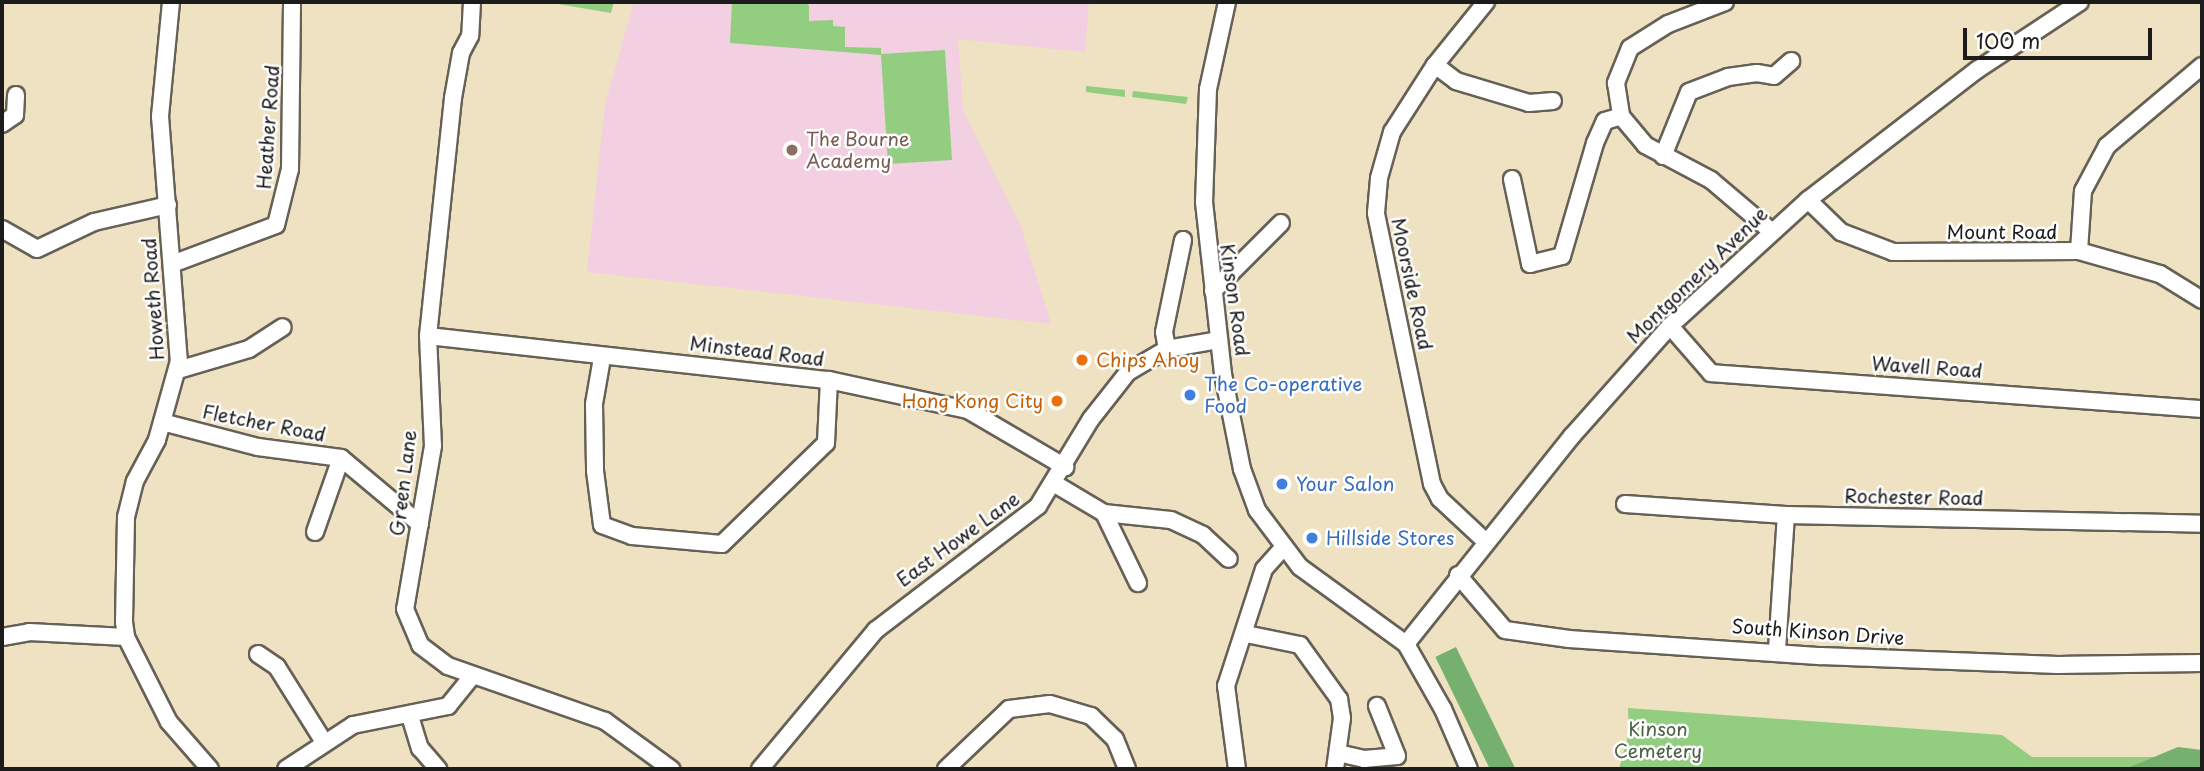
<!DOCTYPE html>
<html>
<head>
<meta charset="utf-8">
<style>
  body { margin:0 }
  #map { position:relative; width:2204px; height:771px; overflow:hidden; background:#efe2c2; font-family:"Playpen Sans",sans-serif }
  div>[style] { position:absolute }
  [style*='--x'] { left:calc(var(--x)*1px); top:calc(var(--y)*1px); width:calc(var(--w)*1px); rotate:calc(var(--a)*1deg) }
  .built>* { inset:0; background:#f2cfe1 }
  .green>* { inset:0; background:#92cd80 }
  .forest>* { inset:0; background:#75b06e; transform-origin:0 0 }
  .roads { filter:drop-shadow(2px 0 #666156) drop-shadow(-2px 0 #666156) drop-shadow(0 2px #666156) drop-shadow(0 -2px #666156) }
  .minor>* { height:16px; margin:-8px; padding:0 8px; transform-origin:8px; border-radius:8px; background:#fff }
  .dots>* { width:19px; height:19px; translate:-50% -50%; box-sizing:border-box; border:4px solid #fff; border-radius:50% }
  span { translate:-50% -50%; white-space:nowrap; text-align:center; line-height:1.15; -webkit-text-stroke:5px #fff; paint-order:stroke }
  .street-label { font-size:19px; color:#1c1c1c }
  .education-label { font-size:19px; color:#785e54 }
  .left { translate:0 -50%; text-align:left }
  .food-label { font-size:19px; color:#c56008 }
  .right { translate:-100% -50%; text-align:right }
  .shop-label { font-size:19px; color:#366cbe }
  .park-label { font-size:19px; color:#4b6344 }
  .frame { position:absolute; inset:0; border:4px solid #1c1c1c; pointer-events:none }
  .scale { position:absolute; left:1963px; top:28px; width:189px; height:32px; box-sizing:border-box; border:4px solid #1c1c1c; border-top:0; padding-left:9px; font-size:21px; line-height:24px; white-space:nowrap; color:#1c1c1c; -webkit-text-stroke:5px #fff; paint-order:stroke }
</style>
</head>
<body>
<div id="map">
  <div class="built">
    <div style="clip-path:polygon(634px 2px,1089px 2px,1085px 52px,958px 39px,963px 110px,1020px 224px,1051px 324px,587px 272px,605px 104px)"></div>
  </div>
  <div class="green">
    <div style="clip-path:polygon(546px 2px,614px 2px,611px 13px)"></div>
    <div style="clip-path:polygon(732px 2px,803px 2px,809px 5px,809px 21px,833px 20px,833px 26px,845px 27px,845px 47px,881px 48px,881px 54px,945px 50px,952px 160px,888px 164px,881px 55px,730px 43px)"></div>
    <div style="clip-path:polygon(1086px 86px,1125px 90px,1125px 97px,1086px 92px)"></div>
    <div style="clip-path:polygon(1133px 91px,1188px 97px,1186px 104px,1132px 97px)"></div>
    <div style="clip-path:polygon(1628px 708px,2002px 735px,2032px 757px,2202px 757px,2202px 769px,1619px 769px,1629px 733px)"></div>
  </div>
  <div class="forest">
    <div style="left:1456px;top:647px;width:136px;height:23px;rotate:64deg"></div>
    <div style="clip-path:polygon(2178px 747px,2202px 750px,2202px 769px,2125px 769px)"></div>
  </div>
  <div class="roads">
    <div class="minor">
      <div style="--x:171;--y:2;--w:115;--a:95.5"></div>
      <div style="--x:160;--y:116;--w:246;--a:85.6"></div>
      <div style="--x:179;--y:361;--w:82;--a:105.6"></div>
      <div style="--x:157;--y:440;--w:47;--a:118.2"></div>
      <div style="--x:135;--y:481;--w:37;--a:104"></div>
      <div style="--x:126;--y:517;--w:105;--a:91.1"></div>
      <div style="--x:124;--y:622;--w:15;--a:82"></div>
      <div style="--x:126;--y:637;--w:95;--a:63.2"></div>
      <div style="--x:169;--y:722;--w:62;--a:48.9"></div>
      <div style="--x:472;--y:2;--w:34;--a:93"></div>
      <div style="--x:470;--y:36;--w:19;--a:118"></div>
      <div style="--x:461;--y:53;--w:46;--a:100.1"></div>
      <div style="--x:453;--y:98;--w:239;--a:96"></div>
      <div style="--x:428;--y:336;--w:110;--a:87.4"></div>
      <div style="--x:433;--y:446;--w:165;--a:99.7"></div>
      <div style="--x:405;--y:609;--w:39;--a:67"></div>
      <div style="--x:420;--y:645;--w:35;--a:37"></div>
      <div style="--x:448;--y:666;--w:166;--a:19.3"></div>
      <div style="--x:605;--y:721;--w:82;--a:36"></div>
      <div style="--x:1227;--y:2;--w:89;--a:102.3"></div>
      <div style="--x:1208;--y:89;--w:113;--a:92"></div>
      <div style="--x:1204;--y:202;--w:173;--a:83.7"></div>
      <div style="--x:1223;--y:374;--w:97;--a:78.7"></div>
      <div style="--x:1242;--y:469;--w:44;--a:69.9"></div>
      <div style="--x:1257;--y:510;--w:71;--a:53"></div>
      <div style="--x:1300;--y:567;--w:131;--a:36"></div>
      <div style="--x:1406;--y:644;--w:75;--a:60.4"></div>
      <div style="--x:1443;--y:709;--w:65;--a:66.6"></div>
      <div style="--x:1725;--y:2;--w:61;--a:158.9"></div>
      <div style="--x:1668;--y:24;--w:45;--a:147.7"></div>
      <div style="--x:1630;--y:48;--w:38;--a:112"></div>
      <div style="--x:1616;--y:83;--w:33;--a:81"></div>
      <div style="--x:1621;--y:116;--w:38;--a:50"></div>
      <div style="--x:1645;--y:145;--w:75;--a:27.9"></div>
      <div style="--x:1711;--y:180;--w:79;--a:40.4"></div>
      <div style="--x:1435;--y:65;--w:26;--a:37"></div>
      <div style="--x:1456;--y:81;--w:76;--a:16.8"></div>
      <div style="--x:1529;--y:103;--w:24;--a:-5"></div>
      <div style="--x:2;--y:124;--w:16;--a:-35"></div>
      <div style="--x:15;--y:115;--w:20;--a:-87"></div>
      <div style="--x:1663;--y:156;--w:69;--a:-67.9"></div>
      <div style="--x:1689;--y:92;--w:42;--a:-21"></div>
      <div style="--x:1728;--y:77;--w:29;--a:-8"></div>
      <div style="--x:1757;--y:73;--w:17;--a:10"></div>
      <div style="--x:1774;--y:76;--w:23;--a:-41"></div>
      <div style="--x:1512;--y:179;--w:87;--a:78"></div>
      <div style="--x:1530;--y:264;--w:33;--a:-14"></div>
      <div style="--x:1562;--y:256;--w:118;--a:-73.7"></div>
      <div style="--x:1595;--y:143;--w:24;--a:-66"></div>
      <div style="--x:1605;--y:121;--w:17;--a:-17"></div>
      <div style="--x:1808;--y:200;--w:46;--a:44.1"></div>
      <div style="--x:1841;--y:232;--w:56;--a:21"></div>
      <div style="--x:1893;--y:252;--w:186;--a:-0.3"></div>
      <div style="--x:2079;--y:251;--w:84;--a:15.9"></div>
      <div style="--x:2160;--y:274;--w:49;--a:31.8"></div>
      <div style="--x:2;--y:229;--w:40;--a:29.7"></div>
      <div style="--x:37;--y:249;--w:63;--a:-25.3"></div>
      <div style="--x:94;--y:222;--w:76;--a:-12.9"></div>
      <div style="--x:2079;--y:251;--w:60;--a:-86.2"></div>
      <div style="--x:2083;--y:191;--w:51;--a:-61.9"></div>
      <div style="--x:2107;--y:146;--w:124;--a:-40.1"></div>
      <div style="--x:172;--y:264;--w:111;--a:-20.6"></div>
      <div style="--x:276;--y:225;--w:58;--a:-76"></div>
      <div style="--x:290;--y:169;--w:167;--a:-89.3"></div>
      <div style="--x:1213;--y:291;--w:96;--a:-45"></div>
      <div style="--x:1670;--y:326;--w:62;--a:48.9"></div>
      <div style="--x:1711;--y:373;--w:492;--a:4.2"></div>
      <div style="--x:428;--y:336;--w:403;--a:6.3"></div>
      <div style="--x:829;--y:380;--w:142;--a:12.2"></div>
      <div style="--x:968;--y:410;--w:113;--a:30.4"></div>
      <div style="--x:1167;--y:349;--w:17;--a:-100"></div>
      <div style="--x:1164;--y:332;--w:94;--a:-78.3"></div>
      <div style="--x:602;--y:358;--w:47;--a:99.9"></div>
      <div style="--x:594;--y:404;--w:67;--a:89.1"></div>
      <div style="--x:595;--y:471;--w:54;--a:82.6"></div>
      <div style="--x:602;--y:525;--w:32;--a:20"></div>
      <div style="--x:632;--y:536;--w:90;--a:5.1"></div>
      <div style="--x:722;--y:544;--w:145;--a:-44.2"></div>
      <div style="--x:826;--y:443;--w:63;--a:-87.3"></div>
      <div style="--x:178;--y:370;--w:74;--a:-16.5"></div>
      <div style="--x:249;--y:349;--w:40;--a:-32.9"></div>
      <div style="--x:162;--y:422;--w:99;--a:14.6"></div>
      <div style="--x:258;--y:447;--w:84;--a:7.5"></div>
      <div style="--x:341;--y:458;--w:103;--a:39.9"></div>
      <div style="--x:1055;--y:484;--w:57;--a:30.6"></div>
      <div style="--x:1104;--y:513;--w:78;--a:64.1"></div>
      <div style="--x:1625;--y:504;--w:161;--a:3.9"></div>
      <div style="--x:1786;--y:515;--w:416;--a:1.2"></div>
      <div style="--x:1104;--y:513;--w:67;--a:6"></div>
      <div style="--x:1171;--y:520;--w:35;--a:25"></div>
      <div style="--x:1203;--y:535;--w:35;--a:43"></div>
      <div style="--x:315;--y:532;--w:78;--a:-70.6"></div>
      <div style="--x:1485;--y:541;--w:62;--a:-137"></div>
      <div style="--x:1440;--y:499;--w:17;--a:-118"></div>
      <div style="--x:1432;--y:484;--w:277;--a:-101.7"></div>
      <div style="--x:1376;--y:213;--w:35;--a:-85"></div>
      <div style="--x:1379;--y:178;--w:48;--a:-74.2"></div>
      <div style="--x:1392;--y:132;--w:80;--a:-57.3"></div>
      <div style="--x:1435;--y:65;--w:81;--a:-51"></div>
      <div style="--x:1458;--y:575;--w:72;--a:49.5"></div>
      <div style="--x:1505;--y:630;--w:65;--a:8"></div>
      <div style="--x:1569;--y:639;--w:253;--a:3.9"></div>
      <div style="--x:1821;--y:656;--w:237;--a:2.2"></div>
      <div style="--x:2058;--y:665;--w:144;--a:-0.8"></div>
      <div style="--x:1246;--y:634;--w:55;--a:11.5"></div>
      <div style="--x:1300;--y:645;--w:67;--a:54.2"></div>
      <div style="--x:1339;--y:699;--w:19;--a:81"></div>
      <div style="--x:1342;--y:718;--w:51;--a:97.8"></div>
      <div style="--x:2;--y:637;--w:27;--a:-10"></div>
      <div style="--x:29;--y:632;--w:97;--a:3"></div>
      <div style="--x:1406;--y:644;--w:266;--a:-51.4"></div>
      <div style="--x:1572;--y:436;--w:147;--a:-48.3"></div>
      <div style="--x:1670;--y:326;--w:187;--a:-42.4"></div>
      <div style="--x:1808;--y:200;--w:213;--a:-37.6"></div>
      <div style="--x:1977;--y:70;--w:123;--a:-33.4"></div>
      <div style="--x:1777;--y:650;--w:135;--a:-86.2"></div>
      <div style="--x:258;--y:654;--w:23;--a:34"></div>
      <div style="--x:277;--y:667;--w:89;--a:57.9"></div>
      <div style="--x:410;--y:716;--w:34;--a:73"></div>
      <div style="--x:420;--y:748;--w:28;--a:49"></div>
      <div style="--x:1338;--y:753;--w:27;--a:13"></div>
      <div style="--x:1364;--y:759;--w:33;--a:-5"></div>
      <div style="--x:1397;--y:756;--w:54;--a:-111.8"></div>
      <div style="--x:286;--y:769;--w:80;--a:-33.3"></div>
      <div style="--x:353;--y:725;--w:97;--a:-11.3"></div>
      <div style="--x:448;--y:706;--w:36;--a:-51"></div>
      <div style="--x:760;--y:769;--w:181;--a:-50.2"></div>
      <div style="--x:876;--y:630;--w:204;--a:-37.4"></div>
      <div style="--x:1038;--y:506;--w:102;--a:-58.7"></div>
      <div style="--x:1091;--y:419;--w:60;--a:-51.8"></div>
      <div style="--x:1128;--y:372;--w:45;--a:-30.5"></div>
      <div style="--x:1167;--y:349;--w:53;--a:-9.8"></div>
      <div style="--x:946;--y:769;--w:87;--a:-43.6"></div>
      <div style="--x:1009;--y:709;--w:41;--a:-7"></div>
      <div style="--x:1050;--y:704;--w:43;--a:16.3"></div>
      <div style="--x:1091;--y:716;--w:33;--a:44"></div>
      <div style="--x:1115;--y:739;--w:32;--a:68"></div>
      <div style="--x:1237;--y:769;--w:84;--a:-97.5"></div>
      <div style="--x:1226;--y:686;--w:123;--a:-72"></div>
      <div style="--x:1264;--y:569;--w:28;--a:-48"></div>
    </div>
  </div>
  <div class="dots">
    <div style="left:792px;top:150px;background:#8d6e63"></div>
    <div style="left:1082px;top:360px;background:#e8710a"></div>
    <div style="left:1190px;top:395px;background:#3f7fe0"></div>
    <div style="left:1057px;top:401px;background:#e8710a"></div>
    <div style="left:1282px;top:484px;background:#3f7fe0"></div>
    <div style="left:1312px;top:538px;background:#3f7fe0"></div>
  </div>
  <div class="street-label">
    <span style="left:268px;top:127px;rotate:-86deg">Heather Road</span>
    <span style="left:2002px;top:232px">Mount Road</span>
    <span style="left:1697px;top:275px;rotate:-44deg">Montgomery Avenue</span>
    <span style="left:1412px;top:284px;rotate:78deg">Moorside Road</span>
    <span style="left:153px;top:299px;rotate:-94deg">Howeth Road</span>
    <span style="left:1235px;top:300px;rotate:82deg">Kinson Road</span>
    <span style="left:757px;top:351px;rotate:7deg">Minstead Road</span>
    <span style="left:1927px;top:367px;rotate:4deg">Wavell Road</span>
    <span style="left:264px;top:423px;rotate:11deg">Fletcher Road</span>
    <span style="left:403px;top:483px;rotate:-83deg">Green Lane</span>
    <span style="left:1914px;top:497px;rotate:1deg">Rochester Road</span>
    <span style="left:958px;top:539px;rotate:-36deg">East Howe Lane</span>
    <span style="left:1818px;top:632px;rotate:4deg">South Kinson Drive</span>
  </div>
  <div class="education-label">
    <span class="left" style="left:806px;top:150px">The Bourne<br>Academy</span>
  </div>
  <div class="food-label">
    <span class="left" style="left:1096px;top:360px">Chips Ahoy</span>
    <span class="right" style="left:1043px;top:401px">Hong Kong City</span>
  </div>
  <div class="shop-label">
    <span class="left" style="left:1204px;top:395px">The Co-operative<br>Food</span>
    <span class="left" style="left:1296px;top:484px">Your Salon</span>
    <span class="left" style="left:1326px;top:538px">Hillside Stores</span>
  </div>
  <div class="park-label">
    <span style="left:1658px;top:740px">Kinson<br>Cemetery</span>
  </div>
  <div class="frame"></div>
  <div class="scale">100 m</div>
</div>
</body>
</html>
